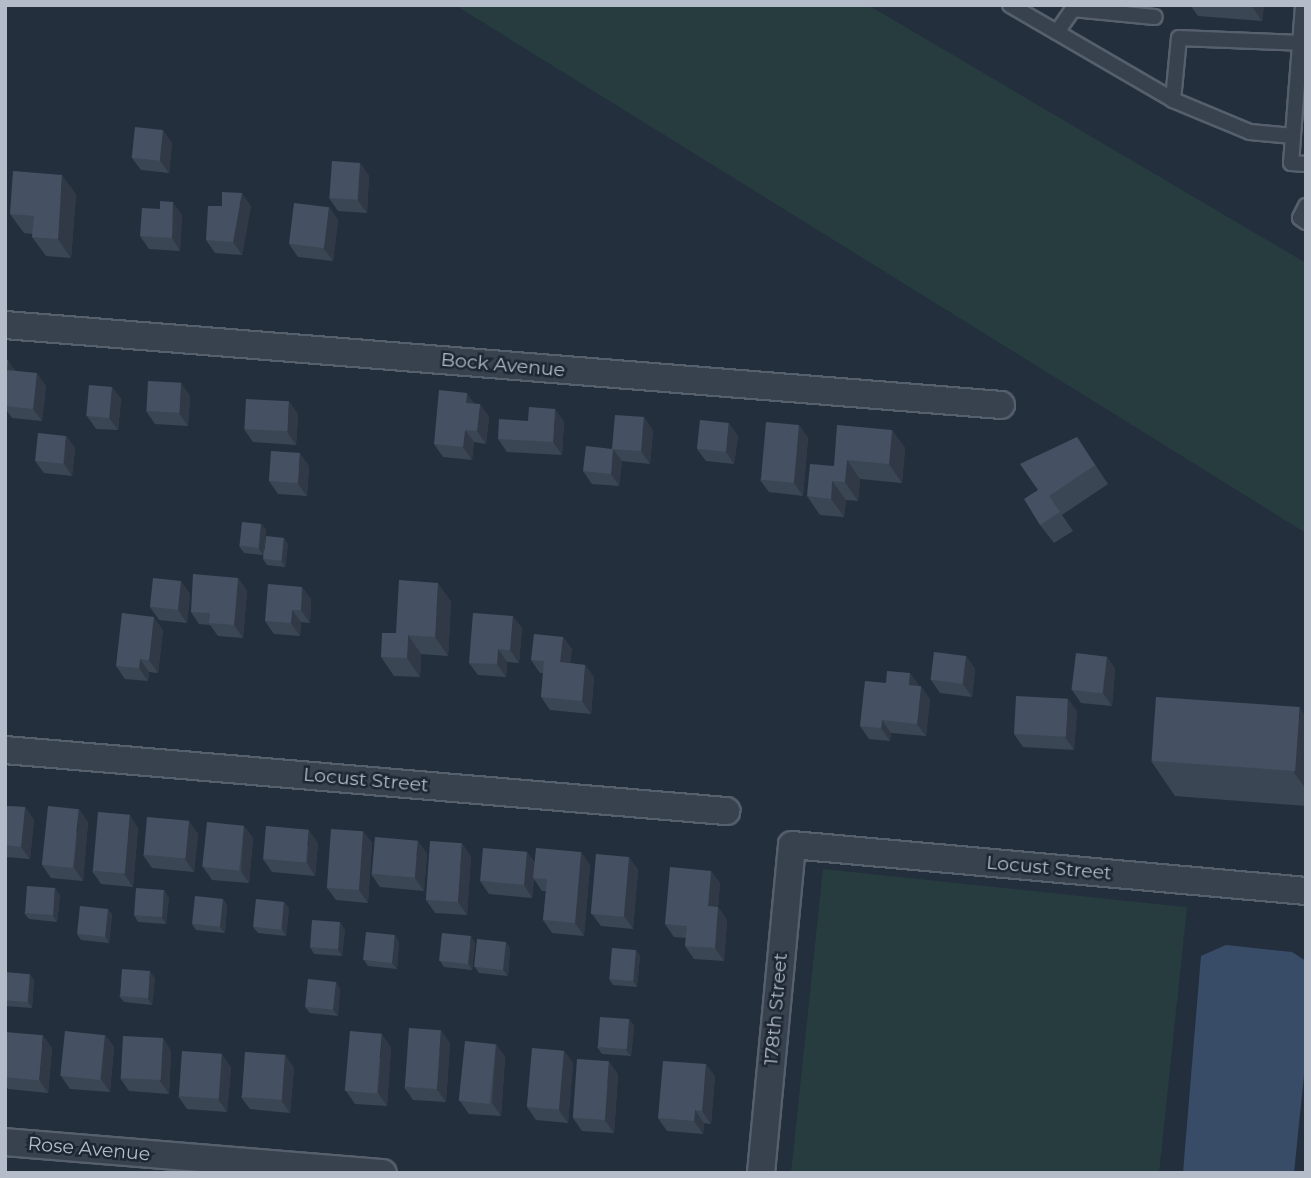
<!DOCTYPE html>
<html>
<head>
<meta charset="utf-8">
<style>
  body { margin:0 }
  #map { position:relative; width:1311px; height:1178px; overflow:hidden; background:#242f3e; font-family:Montserrat,sans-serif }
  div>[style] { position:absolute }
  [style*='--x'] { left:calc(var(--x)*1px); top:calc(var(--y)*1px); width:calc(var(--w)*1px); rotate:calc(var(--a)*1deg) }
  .green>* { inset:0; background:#263c3f; transform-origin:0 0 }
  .water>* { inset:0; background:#394c67 }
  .roads { filter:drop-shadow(2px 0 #565f6c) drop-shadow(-2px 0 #565f6c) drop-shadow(0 2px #565f6c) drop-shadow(0 -2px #565f6c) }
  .lane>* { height:14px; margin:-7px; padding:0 7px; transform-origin:7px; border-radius:7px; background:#38414e }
  .street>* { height:26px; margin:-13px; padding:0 13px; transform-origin:13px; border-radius:13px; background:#38414e }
  .wall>* { inset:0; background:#3b4654 }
  .shaded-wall>* { inset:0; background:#303945 }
  .building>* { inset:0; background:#455162; transform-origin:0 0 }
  span { translate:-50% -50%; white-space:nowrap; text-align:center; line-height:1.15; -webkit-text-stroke:5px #1d2633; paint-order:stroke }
  .street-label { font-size:19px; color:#b4bcc9 }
  .frame { position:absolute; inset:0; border:7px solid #b4bcc9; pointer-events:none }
</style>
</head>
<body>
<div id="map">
  <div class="green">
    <div style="clip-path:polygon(455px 5px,868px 5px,1306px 263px,1306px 533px)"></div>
    <div style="left:823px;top:869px;width:366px;height:305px;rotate:6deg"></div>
  </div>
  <div class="water">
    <div style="clip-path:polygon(1226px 945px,1292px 952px,1306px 961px,1306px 1055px,1294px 1173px,1183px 1173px,1201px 956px)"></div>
  </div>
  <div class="roads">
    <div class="lane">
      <div style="--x:1010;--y:5;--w:189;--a:30.2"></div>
      <div style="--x:1173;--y:100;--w:83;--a:22.6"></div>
      <div style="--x:1250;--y:132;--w:43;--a:5.3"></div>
      <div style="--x:1293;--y:136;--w:131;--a:-85.6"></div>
      <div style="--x:1057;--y:32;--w:28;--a:-55"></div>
      <div style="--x:1073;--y:9;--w:82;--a:5.6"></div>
      <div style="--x:1173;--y:100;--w:62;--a:-84.5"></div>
      <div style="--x:1179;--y:38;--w:127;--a:2.3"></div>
      <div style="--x:1293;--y:136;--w:27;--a:94"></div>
      <div style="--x:1291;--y:163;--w:15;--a:4"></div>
      <div style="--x:1306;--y:206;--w:13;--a:117"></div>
      <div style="--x:1300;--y:218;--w:7;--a:34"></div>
    </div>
    <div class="street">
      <div style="--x:5;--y:325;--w:999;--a:4.59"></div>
      <div style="--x:5;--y:750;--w:724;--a:4.84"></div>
      <div style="--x:5;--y:1142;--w:379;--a:4.7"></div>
      <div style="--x:761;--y:1173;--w:329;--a:-84.6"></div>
      <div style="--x:792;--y:845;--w:516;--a:5.11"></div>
    </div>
  </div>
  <div class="wall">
    <div style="clip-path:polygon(1190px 5px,1264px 5px,1262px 21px,1198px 16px)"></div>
    <div style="clip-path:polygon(163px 130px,172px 143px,169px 173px,141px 170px,132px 158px)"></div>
    <div style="clip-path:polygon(360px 163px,369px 176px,367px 213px,338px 211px,329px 198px)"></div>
    <div style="clip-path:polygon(76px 194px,71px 258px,46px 256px,32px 237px,33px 234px,24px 233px,10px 214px)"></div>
    <div style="clip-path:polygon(222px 206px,251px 206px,242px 255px,215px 253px,206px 240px)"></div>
    <div style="clip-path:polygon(329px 207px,338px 220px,333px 261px,298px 257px,289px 244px)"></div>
    <div style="clip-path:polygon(182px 215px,180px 251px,149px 249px,140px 236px)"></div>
    <div style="clip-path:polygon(5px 360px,16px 371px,46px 386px,42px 421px,12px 418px,5px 408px)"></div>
    <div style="clip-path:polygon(181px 383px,190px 396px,188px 426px,155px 424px,146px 411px)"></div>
    <div style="clip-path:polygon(112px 387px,121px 399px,118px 430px,96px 429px,87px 416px)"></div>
    <div style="clip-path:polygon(467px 393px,474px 404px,480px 404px,489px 417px,486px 444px,474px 442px,472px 460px,443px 457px,434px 444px)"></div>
    <div style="clip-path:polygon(555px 409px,564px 422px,562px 455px,507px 452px,498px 439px,528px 421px)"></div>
    <div style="clip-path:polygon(298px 414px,296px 445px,253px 442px,244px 429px)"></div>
    <div style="clip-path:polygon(799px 425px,808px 438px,803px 496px,769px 492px,760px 480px)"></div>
    <div style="clip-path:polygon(653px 430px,650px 464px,622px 461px,619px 486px,592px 484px,583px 471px,612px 449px)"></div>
    <div style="clip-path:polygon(892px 430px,905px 448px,902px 483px,860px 479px,858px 501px,846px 500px,844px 517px,820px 515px,807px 496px,834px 466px)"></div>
    <div style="clip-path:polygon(66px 436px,75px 448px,72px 476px,44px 473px,35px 461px)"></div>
    <div style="clip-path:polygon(738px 436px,734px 464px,706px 461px,697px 449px)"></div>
    <div style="clip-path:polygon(1077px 437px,1108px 484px,1062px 515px,1073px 531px,1054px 543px,1040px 525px,1038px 490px)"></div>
    <div style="clip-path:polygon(309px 466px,307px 496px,278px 494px,269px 481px)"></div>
    <div style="clip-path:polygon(261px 524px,266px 530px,264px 550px,288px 544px,285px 567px,267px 565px,263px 559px,263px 555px,244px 553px,239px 546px)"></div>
    <div style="clip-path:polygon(238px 578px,247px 591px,243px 638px,218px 636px,210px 625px,199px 624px,191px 612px)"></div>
    <div style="clip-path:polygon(181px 581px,190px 594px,187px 623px,159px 620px,150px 607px)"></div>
    <div style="clip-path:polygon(302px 587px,311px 599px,310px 623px,301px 622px,300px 636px,274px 634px,265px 621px)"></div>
    <div style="clip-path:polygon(451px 601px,448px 656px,421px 654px,420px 677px,394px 676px,381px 657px,396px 633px)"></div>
    <div style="clip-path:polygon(522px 628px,519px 663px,507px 662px,506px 677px,478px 675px,469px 663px)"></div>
    <div style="clip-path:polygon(163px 630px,158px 673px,149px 672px,148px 681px,125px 679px,116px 666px)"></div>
    <div style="clip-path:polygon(563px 637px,572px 649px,570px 663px,585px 665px,594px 677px,591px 714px,550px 710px,541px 697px,543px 673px,540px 673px,531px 660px)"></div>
    <div style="clip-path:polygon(966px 656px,975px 669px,972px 697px,940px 693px,931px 680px)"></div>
    <div style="clip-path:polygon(1107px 657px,1115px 669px,1112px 706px,1081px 703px,1072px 690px)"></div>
    <div style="clip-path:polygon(919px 686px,930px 699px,926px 736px,891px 733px,890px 741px,869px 739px,860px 726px)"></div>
    <div style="clip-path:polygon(1077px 711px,1074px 750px,1023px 747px,1014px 734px)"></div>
    <div style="clip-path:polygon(1306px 717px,1306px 806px,1175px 796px,1151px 761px)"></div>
    <div style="clip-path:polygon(5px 806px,25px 807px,34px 820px,30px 859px,5px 857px)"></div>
    <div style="clip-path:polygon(189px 821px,198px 834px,194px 872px,152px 868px,143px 855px)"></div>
    <div style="clip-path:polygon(88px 822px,83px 881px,51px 878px,42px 865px)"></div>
    <div style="clip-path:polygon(244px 826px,253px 838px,249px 883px,212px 880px,203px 867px)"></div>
    <div style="clip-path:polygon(138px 828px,133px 887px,101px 884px,92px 871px)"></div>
    <div style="clip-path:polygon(363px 831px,372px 843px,368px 903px,336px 900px,327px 888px)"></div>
    <div style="clip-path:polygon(318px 843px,315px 876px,272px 872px,263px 859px)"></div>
    <div style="clip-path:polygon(527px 852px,535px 863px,581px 852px,590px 865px,584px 936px,552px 933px,543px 920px,546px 891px,542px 891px,534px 879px,532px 898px,489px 894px,480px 881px)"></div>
    <div style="clip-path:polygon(427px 853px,424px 891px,380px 887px,371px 874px)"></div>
    <div style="clip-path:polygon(471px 856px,467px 915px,435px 913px,426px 900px)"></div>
    <div style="clip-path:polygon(629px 857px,638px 870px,633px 929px,601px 926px,592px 914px)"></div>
    <div style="clip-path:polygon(711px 871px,720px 883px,718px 907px,727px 920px,724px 961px,694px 959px,685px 946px,686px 938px,674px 937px,665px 924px)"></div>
    <div style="clip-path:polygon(60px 895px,57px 922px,29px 919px,24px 913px)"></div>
    <div style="clip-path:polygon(169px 897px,166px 924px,138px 922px,134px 915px)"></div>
    <div style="clip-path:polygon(223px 899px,227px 905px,225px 933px,196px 930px,192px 924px)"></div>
    <div style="clip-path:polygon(284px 902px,289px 908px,286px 936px,258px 933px,253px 927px)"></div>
    <div style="clip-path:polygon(108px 909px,112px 915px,109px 943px,81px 940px,77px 934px)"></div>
    <div style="clip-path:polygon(345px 929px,342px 956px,314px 954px,310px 947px)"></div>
    <div style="clip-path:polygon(399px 942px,397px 969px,368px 966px,364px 960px)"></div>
    <div style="clip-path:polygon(475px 942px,472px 970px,444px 967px,440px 961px)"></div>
    <div style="clip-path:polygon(506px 942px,510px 949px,508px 976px,479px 973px,475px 967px)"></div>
    <div style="clip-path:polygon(636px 950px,640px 956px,637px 987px,613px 985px,609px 979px)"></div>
    <div style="clip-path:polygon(5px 972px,34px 980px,32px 1008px,5px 1006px)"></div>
    <div style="clip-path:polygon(155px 978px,152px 1005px,124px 1002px,119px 996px)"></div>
    <div style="clip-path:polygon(336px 982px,340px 989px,338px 1016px,310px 1013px,305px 1007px)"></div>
    <div style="clip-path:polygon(629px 1019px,634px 1026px,631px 1056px,602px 1054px,597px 1047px)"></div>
    <div style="clip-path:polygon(5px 1032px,52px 1048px,48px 1093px,8px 1089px,5px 1085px)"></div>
    <div style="clip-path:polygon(105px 1035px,114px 1047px,110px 1092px,70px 1089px,61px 1076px)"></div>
    <div style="clip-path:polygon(163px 1038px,171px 1051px,169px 1094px,129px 1091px,120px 1078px)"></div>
    <div style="clip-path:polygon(450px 1043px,446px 1102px,413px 1100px,404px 1087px)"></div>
    <div style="clip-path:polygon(496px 1044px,505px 1057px,501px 1116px,469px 1114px,460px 1101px)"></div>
    <div style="clip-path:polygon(391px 1047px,387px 1106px,355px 1104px,346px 1091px)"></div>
    <div style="clip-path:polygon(564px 1051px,573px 1063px,568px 1123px,536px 1120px,527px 1107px)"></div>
    <div style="clip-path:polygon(285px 1055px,294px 1068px,290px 1113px,250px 1109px,241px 1097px)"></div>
    <div style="clip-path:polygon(231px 1067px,227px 1112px,187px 1109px,178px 1096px)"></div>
    <div style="clip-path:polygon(618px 1074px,614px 1133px,582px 1131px,573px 1118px)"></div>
    <div style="clip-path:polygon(715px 1076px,711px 1124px,704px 1123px,703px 1134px,667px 1131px,658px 1118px)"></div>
  </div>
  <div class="shaded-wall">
    <div style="clip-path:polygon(1251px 5px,1264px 5px,1262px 21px)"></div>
    <div style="clip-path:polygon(163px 130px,172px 143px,169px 173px,160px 161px)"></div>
    <div style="clip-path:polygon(360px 163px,369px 176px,367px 213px,358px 201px)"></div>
    <div style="clip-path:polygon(62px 175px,76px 194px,71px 258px,58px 239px)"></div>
    <div style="clip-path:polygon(242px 193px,251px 206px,242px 255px,233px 242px)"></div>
    <div style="clip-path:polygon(173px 202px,182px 215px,180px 251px,172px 238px)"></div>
    <div style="clip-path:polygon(329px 207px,338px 220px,333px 261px,324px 249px)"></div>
    <div style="clip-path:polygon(8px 360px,17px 373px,7px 370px)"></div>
    <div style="clip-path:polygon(37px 373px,46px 386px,42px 421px,33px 409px)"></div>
    <div style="clip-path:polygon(181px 383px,190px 396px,188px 426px,179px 413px)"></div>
    <div style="clip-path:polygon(112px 387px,121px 399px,118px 430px,109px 418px)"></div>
    <div style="clip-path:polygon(467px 393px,476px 406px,466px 403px)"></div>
    <div style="clip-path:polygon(289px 401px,298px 414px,296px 445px,287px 432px)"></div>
    <div style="clip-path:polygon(480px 404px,489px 417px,486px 444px,477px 431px)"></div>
    <div style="clip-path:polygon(555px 409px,564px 422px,562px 455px,553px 442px)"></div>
    <div style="clip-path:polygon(644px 417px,653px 430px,650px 464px,641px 451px)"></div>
    <div style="clip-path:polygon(729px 423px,738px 436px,734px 464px,726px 452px)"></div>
    <div style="clip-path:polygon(799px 425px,808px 438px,803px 496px,794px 483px)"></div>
    <div style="clip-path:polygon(465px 430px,474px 442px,472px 460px,463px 447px)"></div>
    <div style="clip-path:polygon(892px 430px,905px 448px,902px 483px,889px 464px)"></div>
    <div style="clip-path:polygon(66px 436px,75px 448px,72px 476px,64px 464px)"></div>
    <div style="clip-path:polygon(613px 449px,622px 461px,619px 486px,611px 474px)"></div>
    <div style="clip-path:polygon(300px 453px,309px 466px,307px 496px,298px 484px)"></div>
    <div style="clip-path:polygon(847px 460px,860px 479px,858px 501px,845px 482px)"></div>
    <div style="clip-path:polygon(832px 481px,846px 500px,844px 517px,831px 499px)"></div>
    <div style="clip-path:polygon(261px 524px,266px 530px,263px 555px,259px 549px)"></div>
    <div style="clip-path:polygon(284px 538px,288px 544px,285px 567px,281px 561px)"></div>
    <div style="clip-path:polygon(238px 578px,247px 591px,243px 638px,234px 625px)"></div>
    <div style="clip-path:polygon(181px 581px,190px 594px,187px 623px,178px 610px)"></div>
    <div style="clip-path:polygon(438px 583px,451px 601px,448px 656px,435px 637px)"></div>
    <div style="clip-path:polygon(302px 587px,311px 599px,310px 623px,301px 610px)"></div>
    <div style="clip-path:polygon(292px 610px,301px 622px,300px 636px,291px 623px)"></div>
    <div style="clip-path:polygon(513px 616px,522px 628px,519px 663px,510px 650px)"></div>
    <div style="clip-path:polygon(154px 617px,163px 630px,158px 673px,149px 660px)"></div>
    <div style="clip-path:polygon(408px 635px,421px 654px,420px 677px,407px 658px)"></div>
    <div style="clip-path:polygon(563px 637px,572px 649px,569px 675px,560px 662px)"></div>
    <div style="clip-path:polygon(498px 649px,507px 662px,506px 677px,497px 664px)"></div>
    <div style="clip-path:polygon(966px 656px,975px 669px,972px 697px,963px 684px)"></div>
    <div style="clip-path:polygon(1107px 657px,1115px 669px,1112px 706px,1103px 693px)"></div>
    <div style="clip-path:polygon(140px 659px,149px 672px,148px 681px,139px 668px)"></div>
    <div style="clip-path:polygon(585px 665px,594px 677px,591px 714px,582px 701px)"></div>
    <div style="clip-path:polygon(910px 673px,919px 685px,909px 685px)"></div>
    <div style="clip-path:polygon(921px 686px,930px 699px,926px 736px,917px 724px)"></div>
    <div style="clip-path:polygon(1068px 699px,1077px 711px,1074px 750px,1065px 737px)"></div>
    <div style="clip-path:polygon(1300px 708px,1306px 717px,1306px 789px,1294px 773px)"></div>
    <div style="clip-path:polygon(882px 720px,891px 733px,890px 741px,881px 728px)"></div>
    <div style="clip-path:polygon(25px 807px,34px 820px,30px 859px,21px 847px)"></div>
    <div style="clip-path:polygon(79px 809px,88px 822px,83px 881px,74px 868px)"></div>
    <div style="clip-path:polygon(130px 815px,138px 828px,133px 887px,124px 874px)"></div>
    <div style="clip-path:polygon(189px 821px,198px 834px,194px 872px,185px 859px)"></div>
    <div style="clip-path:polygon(244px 826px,253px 838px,249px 883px,241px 871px)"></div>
    <div style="clip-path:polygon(309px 830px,318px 843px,315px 876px,307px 863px)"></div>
    <div style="clip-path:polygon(363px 831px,372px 843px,368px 903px,359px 890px)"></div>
    <div style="clip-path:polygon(418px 841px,427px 853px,424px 891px,415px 878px)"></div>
    <div style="clip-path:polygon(462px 843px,471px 856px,467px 915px,458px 902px)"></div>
    <div style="clip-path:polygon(527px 852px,535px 864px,532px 898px,524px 885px)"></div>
    <div style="clip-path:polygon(581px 852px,590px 865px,584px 936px,575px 923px)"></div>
    <div style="clip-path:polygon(629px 857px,638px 870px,633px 929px,624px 916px)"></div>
    <div style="clip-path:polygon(711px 871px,720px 883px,718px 907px,727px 920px,724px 961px,715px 948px,708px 906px)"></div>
    <div style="clip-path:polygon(55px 888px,60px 895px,57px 922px,53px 916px)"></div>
    <div style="clip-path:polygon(164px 890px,169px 897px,166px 924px,162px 918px)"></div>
    <div style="clip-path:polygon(223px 899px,227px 905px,225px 933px,220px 927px)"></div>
    <div style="clip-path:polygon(284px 902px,289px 908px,286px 936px,282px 929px)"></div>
    <div style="clip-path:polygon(108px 909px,112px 915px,109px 943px,105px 936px)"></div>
    <div style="clip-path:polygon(340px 922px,345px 929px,342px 956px,338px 950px)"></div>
    <div style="clip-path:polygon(395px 935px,399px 942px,397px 969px,392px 963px)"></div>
    <div style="clip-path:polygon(471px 936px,475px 942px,472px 970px,468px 963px)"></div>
    <div style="clip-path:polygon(506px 942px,510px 949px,508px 976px,503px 970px)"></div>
    <div style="clip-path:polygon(636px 950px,640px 956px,637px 987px,633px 981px)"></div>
    <div style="clip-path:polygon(150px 971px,155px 978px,152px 1005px,148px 999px)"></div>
    <div style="clip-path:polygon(30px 974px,34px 980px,32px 1008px,28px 1002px)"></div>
    <div style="clip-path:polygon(336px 982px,340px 989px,338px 1016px,333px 1010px)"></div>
    <div style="clip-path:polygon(629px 1019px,634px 1026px,631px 1056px,626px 1050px)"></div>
    <div style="clip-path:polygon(441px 1030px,450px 1043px,446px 1102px,437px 1090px)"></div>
    <div style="clip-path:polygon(382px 1034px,391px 1047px,387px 1106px,378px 1093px)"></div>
    <div style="clip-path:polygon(43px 1035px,52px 1048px,48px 1093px,39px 1080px)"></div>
    <div style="clip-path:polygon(105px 1035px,114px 1047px,110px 1092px,101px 1079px)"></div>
    <div style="clip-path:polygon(163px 1038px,171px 1051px,169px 1094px,160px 1081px)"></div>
    <div style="clip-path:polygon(496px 1044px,505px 1057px,501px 1116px,492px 1103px)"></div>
    <div style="clip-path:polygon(564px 1051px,573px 1063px,568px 1123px,559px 1110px)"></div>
    <div style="clip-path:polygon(222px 1054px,231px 1067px,227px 1112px,218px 1099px)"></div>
    <div style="clip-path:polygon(285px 1055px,294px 1068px,290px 1113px,281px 1100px)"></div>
    <div style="clip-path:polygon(609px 1061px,618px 1074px,614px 1133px,605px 1121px)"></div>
    <div style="clip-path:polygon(706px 1064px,715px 1076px,711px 1124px,702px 1111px)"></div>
    <div style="clip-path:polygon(695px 1110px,704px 1123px,703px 1134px,694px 1121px)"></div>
  </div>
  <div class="building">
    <div style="left:135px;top:127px;width:28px;height:31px;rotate:6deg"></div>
    <div style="left:332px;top:161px;width:28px;height:37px;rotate:4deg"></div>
    <div style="clip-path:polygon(13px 171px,62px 175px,58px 239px,32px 237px,34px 216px,10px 214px)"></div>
    <div style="clip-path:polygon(222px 192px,242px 193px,233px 242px,206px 240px,208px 206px,222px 206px)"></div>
    <div style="clip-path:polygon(160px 201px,173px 202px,172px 238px,140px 236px,142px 208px,160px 209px)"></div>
    <div style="left:294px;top:203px;width:35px;height:41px;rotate:7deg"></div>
    <div style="clip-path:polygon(5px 360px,8px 360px,7px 370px,37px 373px,33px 409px,5px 406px)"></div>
    <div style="left:148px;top:381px;width:33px;height:30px;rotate:3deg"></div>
    <div style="left:89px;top:385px;width:23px;height:31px;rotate:5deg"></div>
    <div style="clip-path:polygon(439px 390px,467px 393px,466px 403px,480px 404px,477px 431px,465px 430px,463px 447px,434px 444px)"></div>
    <div style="left:246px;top:399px;width:43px;height:30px;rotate:3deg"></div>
    <div style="clip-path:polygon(529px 407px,555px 409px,553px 442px,498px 439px,499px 419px,528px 421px)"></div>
    <div style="clip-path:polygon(615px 415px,644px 417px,641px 451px,613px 449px,611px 474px,583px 471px,586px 446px,612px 449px)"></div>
    <div style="left:700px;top:420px;width:29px;height:29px;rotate:6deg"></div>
    <div style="left:766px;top:422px;width:33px;height:58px;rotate:5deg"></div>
    <div style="clip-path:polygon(837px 425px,892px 430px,889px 464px,847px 460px,845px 482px,832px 481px,831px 499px,807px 496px,810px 464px,834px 466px)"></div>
    <div style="left:38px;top:433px;width:28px;height:28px;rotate:6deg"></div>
    <div style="clip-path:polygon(1077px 437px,1095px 465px,1049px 496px,1060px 512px,1040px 525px,1024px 499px,1038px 490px,1020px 464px)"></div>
    <div style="left:271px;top:451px;width:29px;height:30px;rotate:4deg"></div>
    <div style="left:242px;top:522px;width:19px;height:24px;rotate:6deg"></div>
    <div style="left:266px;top:536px;width:18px;height:23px;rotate:6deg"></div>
    <div style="clip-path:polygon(193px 574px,238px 578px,234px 625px,209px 623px,210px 613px,191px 612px)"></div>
    <div style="left:153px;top:578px;width:28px;height:29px;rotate:6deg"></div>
    <div style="clip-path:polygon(399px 580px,438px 583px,435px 637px,408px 635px,407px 658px,381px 657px,382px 633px,396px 633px)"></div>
    <div style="clip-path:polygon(268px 584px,302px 587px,301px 610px,292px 610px,291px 623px,265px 621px)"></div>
    <div style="clip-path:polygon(122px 613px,154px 617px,149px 660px,140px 659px,139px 668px,116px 666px)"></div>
    <div style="clip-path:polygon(473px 613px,513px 616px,510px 650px,498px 649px,497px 664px,469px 663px)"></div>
    <div style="clip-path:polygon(534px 634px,563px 637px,560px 662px,585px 665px,582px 701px,541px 697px,544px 661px,531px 660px)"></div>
    <div style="left:934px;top:652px;width:32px;height:28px;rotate:7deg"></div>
    <div style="left:1076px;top:653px;width:31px;height:37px;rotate:7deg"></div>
    <div style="clip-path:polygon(887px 671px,910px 673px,909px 685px,921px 686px,917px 724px,882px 720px,881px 728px,860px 726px,865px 681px,886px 683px)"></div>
    <div style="left:1016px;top:696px;width:52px;height:38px;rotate:3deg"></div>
    <div style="left:1156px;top:697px;width:144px;height:64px;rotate:4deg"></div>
    <div style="clip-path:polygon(5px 806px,25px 807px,21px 847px,5px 845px)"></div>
    <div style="left:48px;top:806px;width:31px;height:59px;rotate:6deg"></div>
    <div style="left:98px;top:812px;width:32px;height:59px;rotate:5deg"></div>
    <div style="left:147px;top:817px;width:42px;height:38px;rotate:5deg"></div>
    <div style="left:207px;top:822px;width:37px;height:45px;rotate:6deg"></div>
    <div style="left:266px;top:826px;width:43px;height:33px;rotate:5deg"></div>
    <div style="left:331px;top:829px;width:32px;height:59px;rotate:4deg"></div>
    <div style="left:375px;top:837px;width:43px;height:37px;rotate:5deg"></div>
    <div style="left:430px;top:841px;width:32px;height:59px;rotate:4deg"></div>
    <div style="left:483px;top:848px;width:44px;height:33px;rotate:5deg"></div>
    <div style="clip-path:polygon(536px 848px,581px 852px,575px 923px,543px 920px,547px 879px,533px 878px)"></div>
    <div style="left:596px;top:854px;width:33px;height:60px;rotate:5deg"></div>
    <div style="clip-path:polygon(670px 867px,711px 871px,708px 906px,718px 907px,715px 948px,685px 946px,687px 926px,665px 924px)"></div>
    <div style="left:27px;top:886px;width:28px;height:27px;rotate:4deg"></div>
    <div style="left:136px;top:888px;width:28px;height:27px;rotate:4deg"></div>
    <div style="left:195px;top:896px;width:28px;height:28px;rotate:6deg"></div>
    <div style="left:256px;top:899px;width:28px;height:28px;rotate:6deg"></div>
    <div style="left:80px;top:906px;width:28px;height:28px;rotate:6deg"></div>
    <div style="left:312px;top:920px;width:28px;height:27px;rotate:4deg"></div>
    <div style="left:366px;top:932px;width:29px;height:28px;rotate:6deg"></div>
    <div style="left:442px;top:933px;width:29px;height:28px;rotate:6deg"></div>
    <div style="left:477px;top:939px;width:29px;height:28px;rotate:6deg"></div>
    <div style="left:612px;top:948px;width:24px;height:31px;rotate:5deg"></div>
    <div style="left:122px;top:969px;width:28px;height:27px;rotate:4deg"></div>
    <div style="left:5px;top:972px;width:25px;height:28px;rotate:5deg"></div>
    <div style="left:308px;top:979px;width:28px;height:28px;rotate:6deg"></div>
    <div style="left:600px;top:1017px;width:29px;height:30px;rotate:4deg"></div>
    <div style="left:409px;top:1028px;width:32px;height:59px;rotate:4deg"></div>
    <div style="left:65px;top:1031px;width:40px;height:45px;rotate:6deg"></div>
    <div style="left:350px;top:1031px;width:32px;height:60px;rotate:5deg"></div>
    <div style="left:5px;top:1032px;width:38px;height:45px;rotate:5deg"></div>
    <div style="left:123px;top:1036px;width:40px;height:42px;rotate:3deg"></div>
    <div style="left:465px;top:1041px;width:31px;height:60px;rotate:6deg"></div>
    <div style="left:532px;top:1048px;width:32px;height:59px;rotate:5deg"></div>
    <div style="left:182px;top:1051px;width:40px;height:45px;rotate:4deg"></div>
    <div style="left:245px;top:1052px;width:40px;height:45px;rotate:4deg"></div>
    <div style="left:577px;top:1059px;width:32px;height:59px;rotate:4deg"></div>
    <div style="clip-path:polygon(663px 1061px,706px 1064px,702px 1111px,695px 1110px,694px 1121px,658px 1118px)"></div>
  </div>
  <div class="street-label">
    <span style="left:503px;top:365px;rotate:5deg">Bock Avenue</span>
    <span style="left:366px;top:780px;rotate:5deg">Locust Street</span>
    <span style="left:1049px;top:868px;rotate:5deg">Locust Street</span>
    <span style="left:776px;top:1009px;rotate:-85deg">178th Street</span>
    <span style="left:89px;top:1149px;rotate:5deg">Rose Avenue</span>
  </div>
  <div class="frame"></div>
</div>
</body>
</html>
